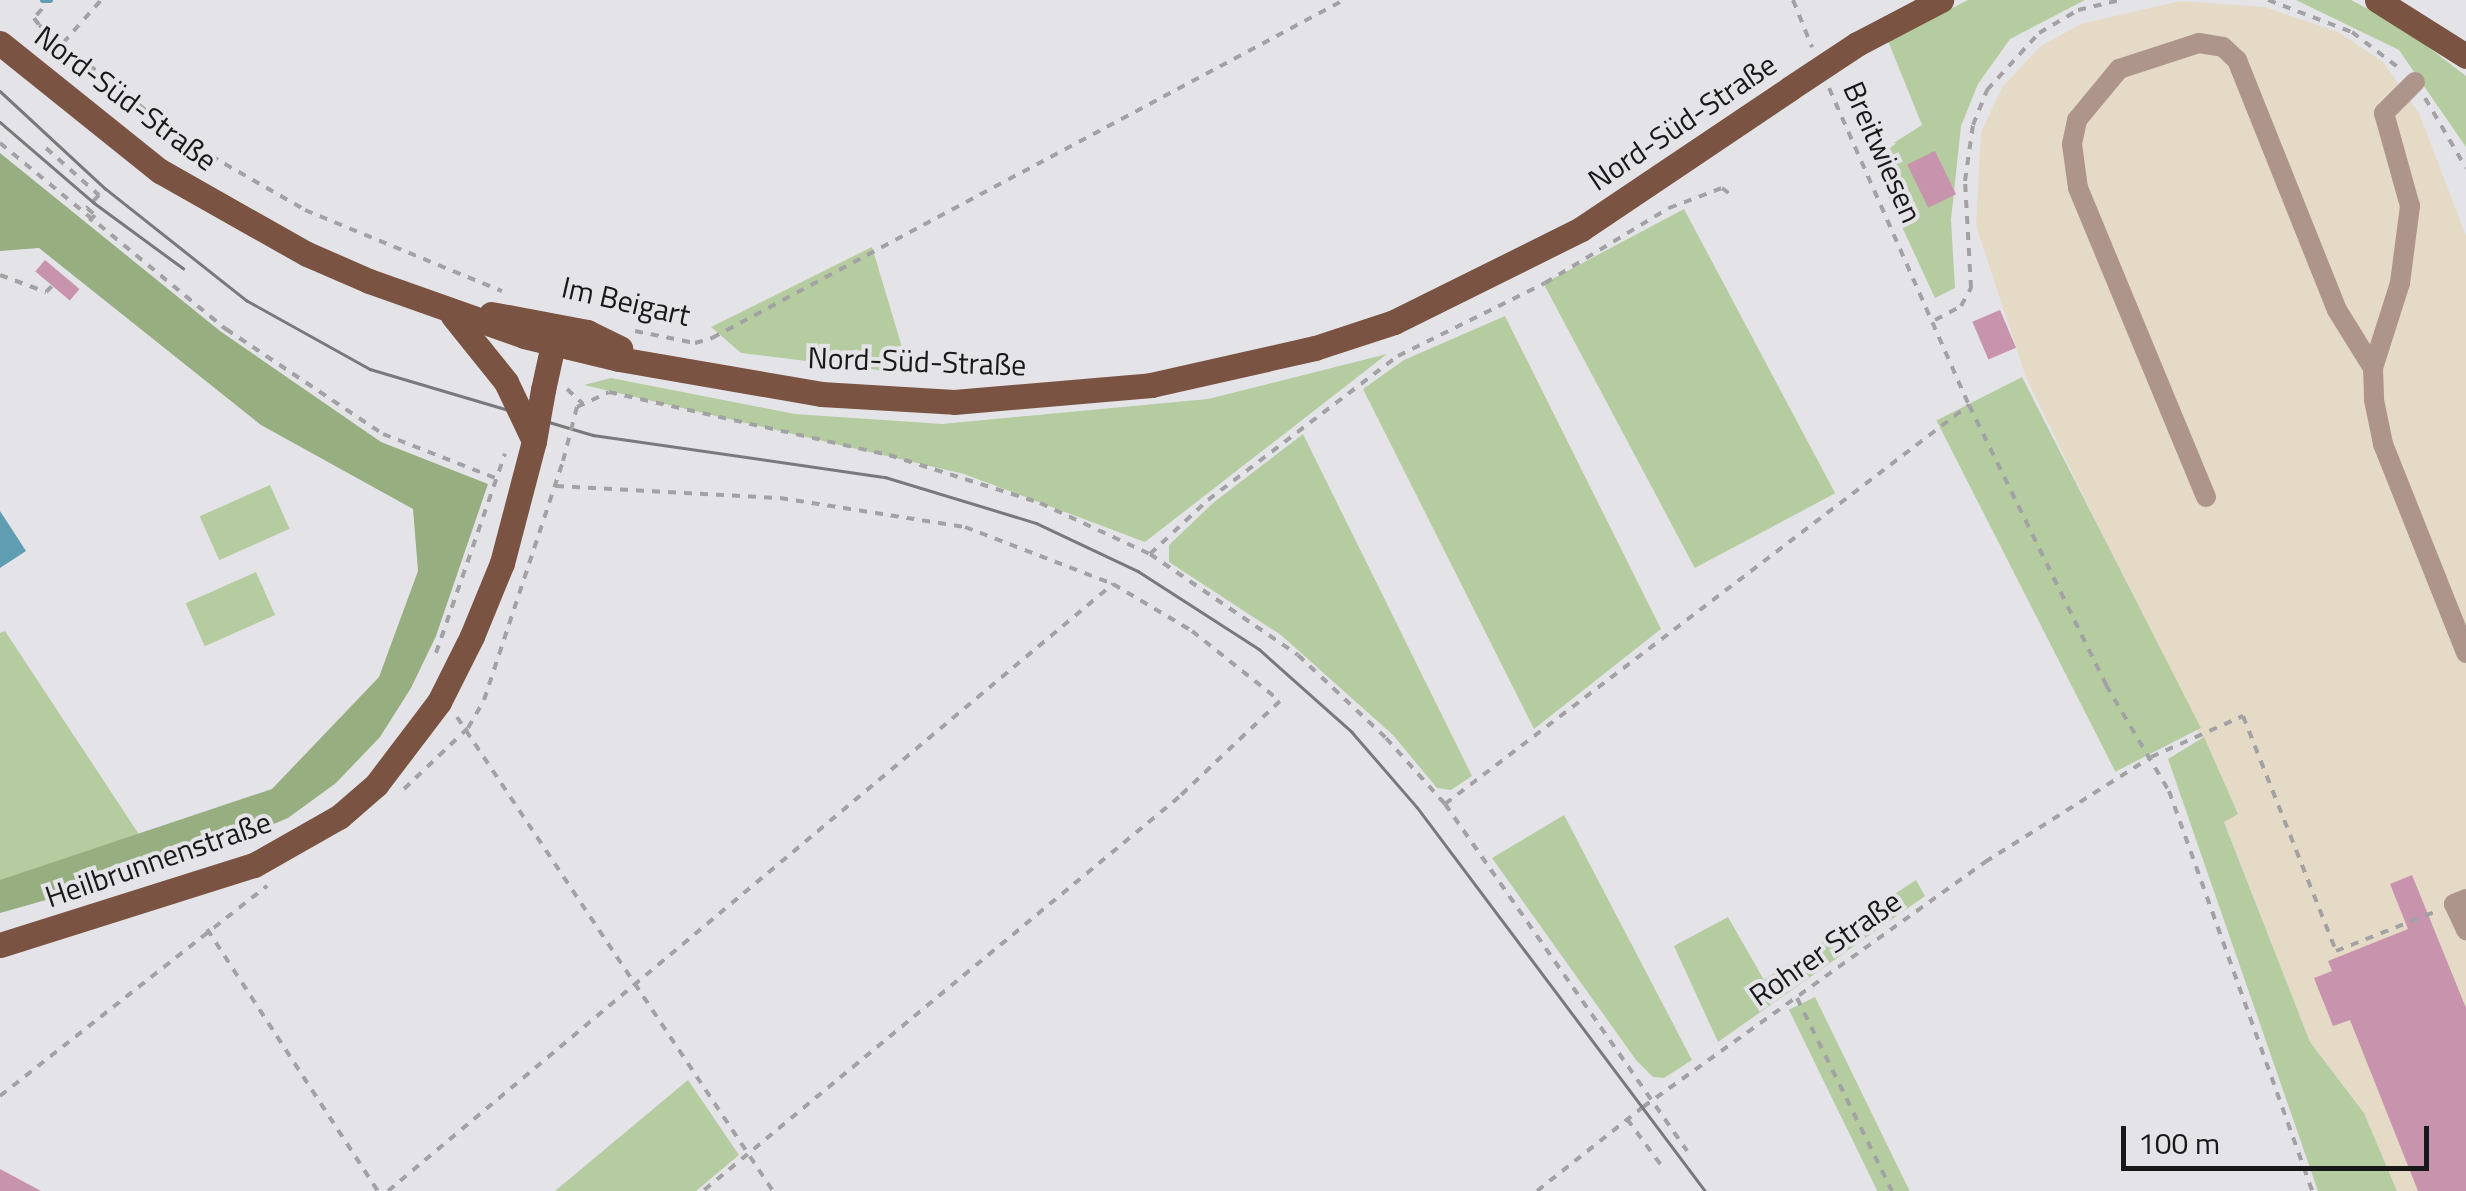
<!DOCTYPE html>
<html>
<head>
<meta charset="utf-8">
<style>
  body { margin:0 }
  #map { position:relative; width:2466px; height:1191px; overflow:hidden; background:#e4e4e8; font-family:"Titillium Web",sans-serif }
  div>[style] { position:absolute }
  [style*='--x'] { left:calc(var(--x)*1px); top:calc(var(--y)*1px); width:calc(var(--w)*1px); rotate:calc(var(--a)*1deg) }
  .industrial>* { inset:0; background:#e4dac5 }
  .green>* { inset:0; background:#b5cca0; transform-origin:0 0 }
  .forest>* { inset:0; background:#97af80 }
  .water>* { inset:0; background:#5f9db3 }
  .stream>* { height:6px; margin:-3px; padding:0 3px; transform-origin:3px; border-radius:3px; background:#5f9db3 }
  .building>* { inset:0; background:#c893ad; transform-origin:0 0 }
  .path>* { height:4px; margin-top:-2px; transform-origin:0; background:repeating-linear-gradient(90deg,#a2a2a5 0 8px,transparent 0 16px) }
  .minor>* { height:20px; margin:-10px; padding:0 10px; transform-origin:10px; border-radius:10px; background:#ad958b }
  .major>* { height:25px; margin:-12.5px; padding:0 12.5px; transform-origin:12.5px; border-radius:12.5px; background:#7b5342 }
  .tram>* { height:2.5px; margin:-1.25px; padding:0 1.25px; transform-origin:1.25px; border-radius:1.25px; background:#79797b }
  .path-bridge>* { height:4px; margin-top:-2px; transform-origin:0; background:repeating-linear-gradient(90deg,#a2a2a5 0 8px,transparent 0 16px) }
  .major-bridge>* { height:25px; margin:-12.5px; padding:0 12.5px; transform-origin:12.5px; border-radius:12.5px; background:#7b5342 }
  span { translate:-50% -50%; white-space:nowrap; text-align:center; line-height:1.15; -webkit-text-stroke:8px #e4e4e8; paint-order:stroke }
  .street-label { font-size:30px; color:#181819 }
  .scale { position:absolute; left:2121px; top:1126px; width:308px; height:45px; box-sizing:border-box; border:5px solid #181819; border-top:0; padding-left:12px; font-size:30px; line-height:35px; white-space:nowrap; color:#181819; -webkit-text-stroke:8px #e4e4e8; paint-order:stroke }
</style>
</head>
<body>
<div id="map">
  <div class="industrial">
    <div style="clip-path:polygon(2180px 1px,2264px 7px,2338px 32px,2383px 62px,2419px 113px,2466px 236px,2466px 1191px,2397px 1191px,2364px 1113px,2310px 1042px,2224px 821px,2237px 813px,2026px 377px,1976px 226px,1981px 132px,2003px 86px,2041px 46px,2081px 24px)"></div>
  </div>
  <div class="green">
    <div style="clip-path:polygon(1968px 0,2085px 0,2010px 39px,1978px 84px,1961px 126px,1951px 220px,1955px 288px,1935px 298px,1870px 158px,1922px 125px,1888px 41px)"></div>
    <div style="clip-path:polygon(2296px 0,2351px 0,2402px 27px,2466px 76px,2466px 147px,2399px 50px)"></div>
    <div style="left:1684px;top:209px;width:322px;height:159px;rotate:62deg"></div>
    <div style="clip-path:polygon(872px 247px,910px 374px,741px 353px,711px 327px)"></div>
    <div style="clip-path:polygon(1505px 316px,1661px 629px,1534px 729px,1363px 389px,1404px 360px)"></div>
    <div style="clip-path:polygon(1387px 354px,1145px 542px,964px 474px,584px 385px,611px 378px,795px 414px,942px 424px,1208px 399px)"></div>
    <div style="left:2022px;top:377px;width:394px;height:96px;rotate:63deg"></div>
    <div style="clip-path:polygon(1303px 434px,1472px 776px,1451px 790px,1437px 788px,1393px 735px,1281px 635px,1169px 562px,1169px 545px,1213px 503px)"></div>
    <div style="left:270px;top:485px;width:48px;height:77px;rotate:66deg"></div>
    <div style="left:256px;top:572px;width:47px;height:77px;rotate:66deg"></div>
    <div style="clip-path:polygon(5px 631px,144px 842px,0 890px,0 633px)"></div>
    <div style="clip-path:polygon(2204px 737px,2238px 814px,2224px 822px,2310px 1042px,2364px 1113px,2397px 1191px,2318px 1191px,2168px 759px)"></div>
    <div style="clip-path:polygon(1564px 815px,1692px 1060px,1664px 1078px,1653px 1077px,1636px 1060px,1492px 858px)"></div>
    <div style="clip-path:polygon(1916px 880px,1925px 896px,1718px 1042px,1674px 946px,1728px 917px,1764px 980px)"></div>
    <div style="left:1815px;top:997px;width:216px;height:29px;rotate:64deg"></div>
    <div style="clip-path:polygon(688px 1080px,739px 1155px,696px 1191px,555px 1191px)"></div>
  </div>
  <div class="forest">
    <div style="clip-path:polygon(0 153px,220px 331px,381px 442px,488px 484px,436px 636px,411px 688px,380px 737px,336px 783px,288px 818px,191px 859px,0 913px,0 880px,272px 789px,379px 677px,418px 571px,413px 509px,261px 425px,39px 248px,0 251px)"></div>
  </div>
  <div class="water">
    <div style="clip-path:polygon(0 511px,26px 551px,0 568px)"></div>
  </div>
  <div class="stream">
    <div style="--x:43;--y:0;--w:7;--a:0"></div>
  </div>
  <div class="building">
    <div style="left:1935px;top:151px;width:48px;height:31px;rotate:64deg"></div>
    <div style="left:45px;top:260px;width:45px;height:15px;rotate:40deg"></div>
    <div style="left:2000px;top:310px;width:41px;height:30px;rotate:67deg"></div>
    <div style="clip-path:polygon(2412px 875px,2466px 1008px,2466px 1191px,2418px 1191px,2350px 1020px,2333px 1026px,2314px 978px,2332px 971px,2328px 961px,2408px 929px,2390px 884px)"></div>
    <div style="clip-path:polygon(0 1169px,41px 1191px,0 1191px)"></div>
  </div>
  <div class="path">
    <div style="--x:1793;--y:0;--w:51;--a:68"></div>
    <div style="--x:2268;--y:0;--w:90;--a:20.9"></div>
    <div style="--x:2352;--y:32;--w:59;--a:37.5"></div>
    <div style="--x:42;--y:9;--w:12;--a:132"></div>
    <div style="--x:34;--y:18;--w:9;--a:54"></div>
    <div style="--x:39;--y:25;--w:184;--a:38.6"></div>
    <div style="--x:183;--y:140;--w:141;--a:29.8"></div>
    <div style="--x:305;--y:210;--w:213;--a:22.4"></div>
    <div style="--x:63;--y:43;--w:57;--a:-48.5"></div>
    <div style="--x:1829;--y:88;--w:347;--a:66.2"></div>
    <div style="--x:1969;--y:405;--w:312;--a:63.9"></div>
    <div style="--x:2106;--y:685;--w:123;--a:59.3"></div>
    <div style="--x:2169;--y:791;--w:425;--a:70.3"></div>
    <div style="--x:2425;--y:98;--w:81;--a:59.6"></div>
    <div style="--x:0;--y:143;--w:293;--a:39.5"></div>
    <div style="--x:226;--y:329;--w:189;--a:33.8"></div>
    <div style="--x:383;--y:434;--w:123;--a:21.4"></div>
    <div style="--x:46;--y:148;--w:71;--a:41.6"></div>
    <div style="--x:99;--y:195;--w:18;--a:133"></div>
    <div style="--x:87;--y:208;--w:11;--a:41"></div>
    <div style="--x:95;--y:215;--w:9;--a:131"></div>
    <div style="--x:0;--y:275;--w:49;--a:20.3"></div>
    <div style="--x:46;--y:292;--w:8;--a:-45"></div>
    <div style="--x:1935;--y:320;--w:30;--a:-28"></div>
    <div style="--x:1961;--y:306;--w:21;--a:-61"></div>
    <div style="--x:1971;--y:288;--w:107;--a:-93.2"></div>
    <div style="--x:1965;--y:181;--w:57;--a:-81.9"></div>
    <div style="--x:1973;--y:125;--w:38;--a:-68"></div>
    <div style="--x:1987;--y:90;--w:77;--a:-47.6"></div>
    <div style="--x:2039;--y:33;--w:45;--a:-30.5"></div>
    <div style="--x:2078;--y:10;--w:43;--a:-13.4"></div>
    <div style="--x:635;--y:331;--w:61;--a:11.3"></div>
    <div style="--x:695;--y:343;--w:18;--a:-16"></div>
    <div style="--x:712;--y:338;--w:717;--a:-28.14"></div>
    <div style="--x:567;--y:389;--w:21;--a:43"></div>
    <div style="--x:577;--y:407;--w:35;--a:-25"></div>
    <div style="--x:609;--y:392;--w:287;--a:12.7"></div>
    <div style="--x:889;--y:455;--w:158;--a:17.6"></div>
    <div style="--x:1040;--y:503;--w:121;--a:24.9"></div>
    <div style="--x:1150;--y:554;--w:179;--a:34.3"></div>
    <div style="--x:1298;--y:655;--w:121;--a:43.3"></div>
    <div style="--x:1386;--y:738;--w:89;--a:48.2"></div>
    <div style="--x:1445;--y:804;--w:423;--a:55.1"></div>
    <div style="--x:556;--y:486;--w:224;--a:3.1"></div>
    <div style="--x:780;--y:498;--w:187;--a:8.9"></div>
    <div style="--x:965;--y:527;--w:159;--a:21.1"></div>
    <div style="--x:1113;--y:584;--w:92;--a:30.7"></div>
    <div style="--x:1192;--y:631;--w:112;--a:38.5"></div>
    <div style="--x:1280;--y:701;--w:139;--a:136.5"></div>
    <div style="--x:1179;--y:797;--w:618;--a:140.38"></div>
    <div style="--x:1150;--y:554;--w:79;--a:-43"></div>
    <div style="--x:1208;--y:500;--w:238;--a:-37.2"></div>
    <div style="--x:1398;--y:356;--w:164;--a:-26.4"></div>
    <div style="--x:1545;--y:283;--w:145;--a:-31.2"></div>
    <div style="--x:1669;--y:208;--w:57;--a:-20.7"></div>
    <div style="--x:1722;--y:188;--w:10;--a:37"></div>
    <div style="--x:436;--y:653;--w:211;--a:-70.9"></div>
    <div style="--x:457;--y:717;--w:570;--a:56.31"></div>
    <div style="--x:404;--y:789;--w:88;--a:-43.6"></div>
    <div style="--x:468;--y:728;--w:32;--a:-60"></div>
    <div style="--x:484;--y:700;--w:252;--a:-71.7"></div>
    <div style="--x:1445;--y:804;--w:659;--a:-37.29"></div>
    <div style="--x:207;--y:929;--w:313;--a:56.9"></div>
    <div style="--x:1797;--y:998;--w:215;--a:63.8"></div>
    <div style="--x:0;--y:1096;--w:340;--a:-38.2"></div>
    <div style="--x:1627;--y:1119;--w:62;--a:53.5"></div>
    <div style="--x:388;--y:1191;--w:946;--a:-39.94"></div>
    <div style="--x:1537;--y:1191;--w:135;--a:-38.4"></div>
    <div style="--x:1643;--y:1107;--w:421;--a:-35.6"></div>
    <div style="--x:1985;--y:862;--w:196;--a:-32.3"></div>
    <div style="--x:2151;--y:757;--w:101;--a:-24"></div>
    <div style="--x:2243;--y:716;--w:253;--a:68.4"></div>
    <div style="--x:2336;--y:951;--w:109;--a:-21.6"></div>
  </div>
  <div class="minor">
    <div style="--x:2415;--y:82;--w:44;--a:135"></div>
    <div style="--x:2384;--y:113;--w:97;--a:74.4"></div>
    <div style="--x:2410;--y:206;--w:78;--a:97.4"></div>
    <div style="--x:2400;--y:283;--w:89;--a:107.6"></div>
    <div style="--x:2373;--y:368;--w:32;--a:88"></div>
    <div style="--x:2374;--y:400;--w:45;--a:78.4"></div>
    <div style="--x:2383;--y:444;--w:225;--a:68.3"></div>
    <div style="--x:2206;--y:497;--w:334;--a:-112.5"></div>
    <div style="--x:2078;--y:188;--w:44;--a:-97.8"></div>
    <div style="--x:2072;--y:144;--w:25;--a:-78"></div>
    <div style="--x:2077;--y:120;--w:66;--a:-50.5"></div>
    <div style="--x:2119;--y:69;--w:84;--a:-18"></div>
    <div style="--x:2199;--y:43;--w:24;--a:9"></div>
    <div style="--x:2223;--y:47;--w:19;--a:43"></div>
    <div style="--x:2237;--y:60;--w:269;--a:68.2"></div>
    <div style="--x:2337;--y:310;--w:68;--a:58.2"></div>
    <div style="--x:2466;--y:899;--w:13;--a:157"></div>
    <div style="--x:2454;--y:904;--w:29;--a:65"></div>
  </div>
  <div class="major">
    <div style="--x:2377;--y:0;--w:105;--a:32.2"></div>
    <div style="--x:0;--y:43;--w:205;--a:38.7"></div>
    <div style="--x:160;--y:171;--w:169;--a:29.5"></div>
    <div style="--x:307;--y:254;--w:68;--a:23.5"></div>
    <div style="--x:369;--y:281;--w:164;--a:19.5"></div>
    <div style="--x:524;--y:336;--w:98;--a:13.6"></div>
    <div style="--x:619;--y:359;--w:205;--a:9.8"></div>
    <div style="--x:821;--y:394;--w:133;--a:3.4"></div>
    <div style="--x:954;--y:402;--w:198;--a:-4.9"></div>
    <div style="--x:1151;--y:385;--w:168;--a:-12.7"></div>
    <div style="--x:1315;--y:348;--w:83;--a:-18.2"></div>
    <div style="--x:1394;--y:322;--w:209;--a:-26.4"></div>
    <div style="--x:1581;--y:229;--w:251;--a:-33.9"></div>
    <div style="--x:1857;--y:44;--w:95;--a:-27.6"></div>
    <div style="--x:491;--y:314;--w:98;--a:10.6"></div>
    <div style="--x:587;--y:332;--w:37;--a:26"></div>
    <div style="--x:453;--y:316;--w:85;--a:51.2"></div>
    <div style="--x:543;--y:390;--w:47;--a:-77.7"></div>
    <div style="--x:0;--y:945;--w:266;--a:-17.5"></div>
    <div style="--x:254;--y:865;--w:98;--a:-29.5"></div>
    <div style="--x:339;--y:817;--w:49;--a:-40.9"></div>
    <div style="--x:376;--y:785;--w:104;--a:-52.8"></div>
    <div style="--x:439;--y:702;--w:74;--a:-63.4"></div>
    <div style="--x:472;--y:636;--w:79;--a:-67.7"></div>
    <div style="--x:502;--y:563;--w:126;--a:-75.3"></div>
  </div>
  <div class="tram">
    <div style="--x:0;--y:91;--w:144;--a:42.8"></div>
    <div style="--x:106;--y:189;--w:179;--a:38.4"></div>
    <div style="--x:246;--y:300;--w:142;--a:29.1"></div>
    <div style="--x:370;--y:369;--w:233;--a:16.5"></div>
    <div style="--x:593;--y:435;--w:295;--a:8.2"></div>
    <div style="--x:885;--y:477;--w:158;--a:16.9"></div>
    <div style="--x:1036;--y:523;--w:113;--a:25.2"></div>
    <div style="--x:1138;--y:571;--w:144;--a:32.8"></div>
    <div style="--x:1259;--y:649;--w:125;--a:41.7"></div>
    <div style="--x:1352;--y:732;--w:99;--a:49.1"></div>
    <div style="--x:1417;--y:807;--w:480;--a:53.1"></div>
    <div style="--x:0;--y:122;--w:123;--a:40.7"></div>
    <div style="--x:93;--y:202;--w:112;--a:36.3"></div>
  </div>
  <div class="path-bridge">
    <div style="--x:563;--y:461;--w:56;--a:-75.5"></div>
  </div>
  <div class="major-bridge">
    <div style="--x:1789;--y:89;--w:82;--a:-33.5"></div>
    <div style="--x:506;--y:382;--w:65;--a:64.6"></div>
    <div style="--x:534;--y:441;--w:52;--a:-80"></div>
  </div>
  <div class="street-label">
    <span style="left:126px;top:98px;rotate:37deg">Nord-Süd-Straße</span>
    <span style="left:1682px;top:122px;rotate:-34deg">Nord-Süd-Straße</span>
    <span style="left:1883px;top:152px;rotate:66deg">Breitwiesen</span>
    <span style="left:626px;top:301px;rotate:13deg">Im Beigart</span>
    <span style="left:917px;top:361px;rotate:2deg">Nord-Süd-Straße</span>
    <span style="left:158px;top:859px;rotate:-19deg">Heilbrunnenstraße</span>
    <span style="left:1825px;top:948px;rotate:-35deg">Rohrer Straße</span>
  </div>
  <div class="scale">100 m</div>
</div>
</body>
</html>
